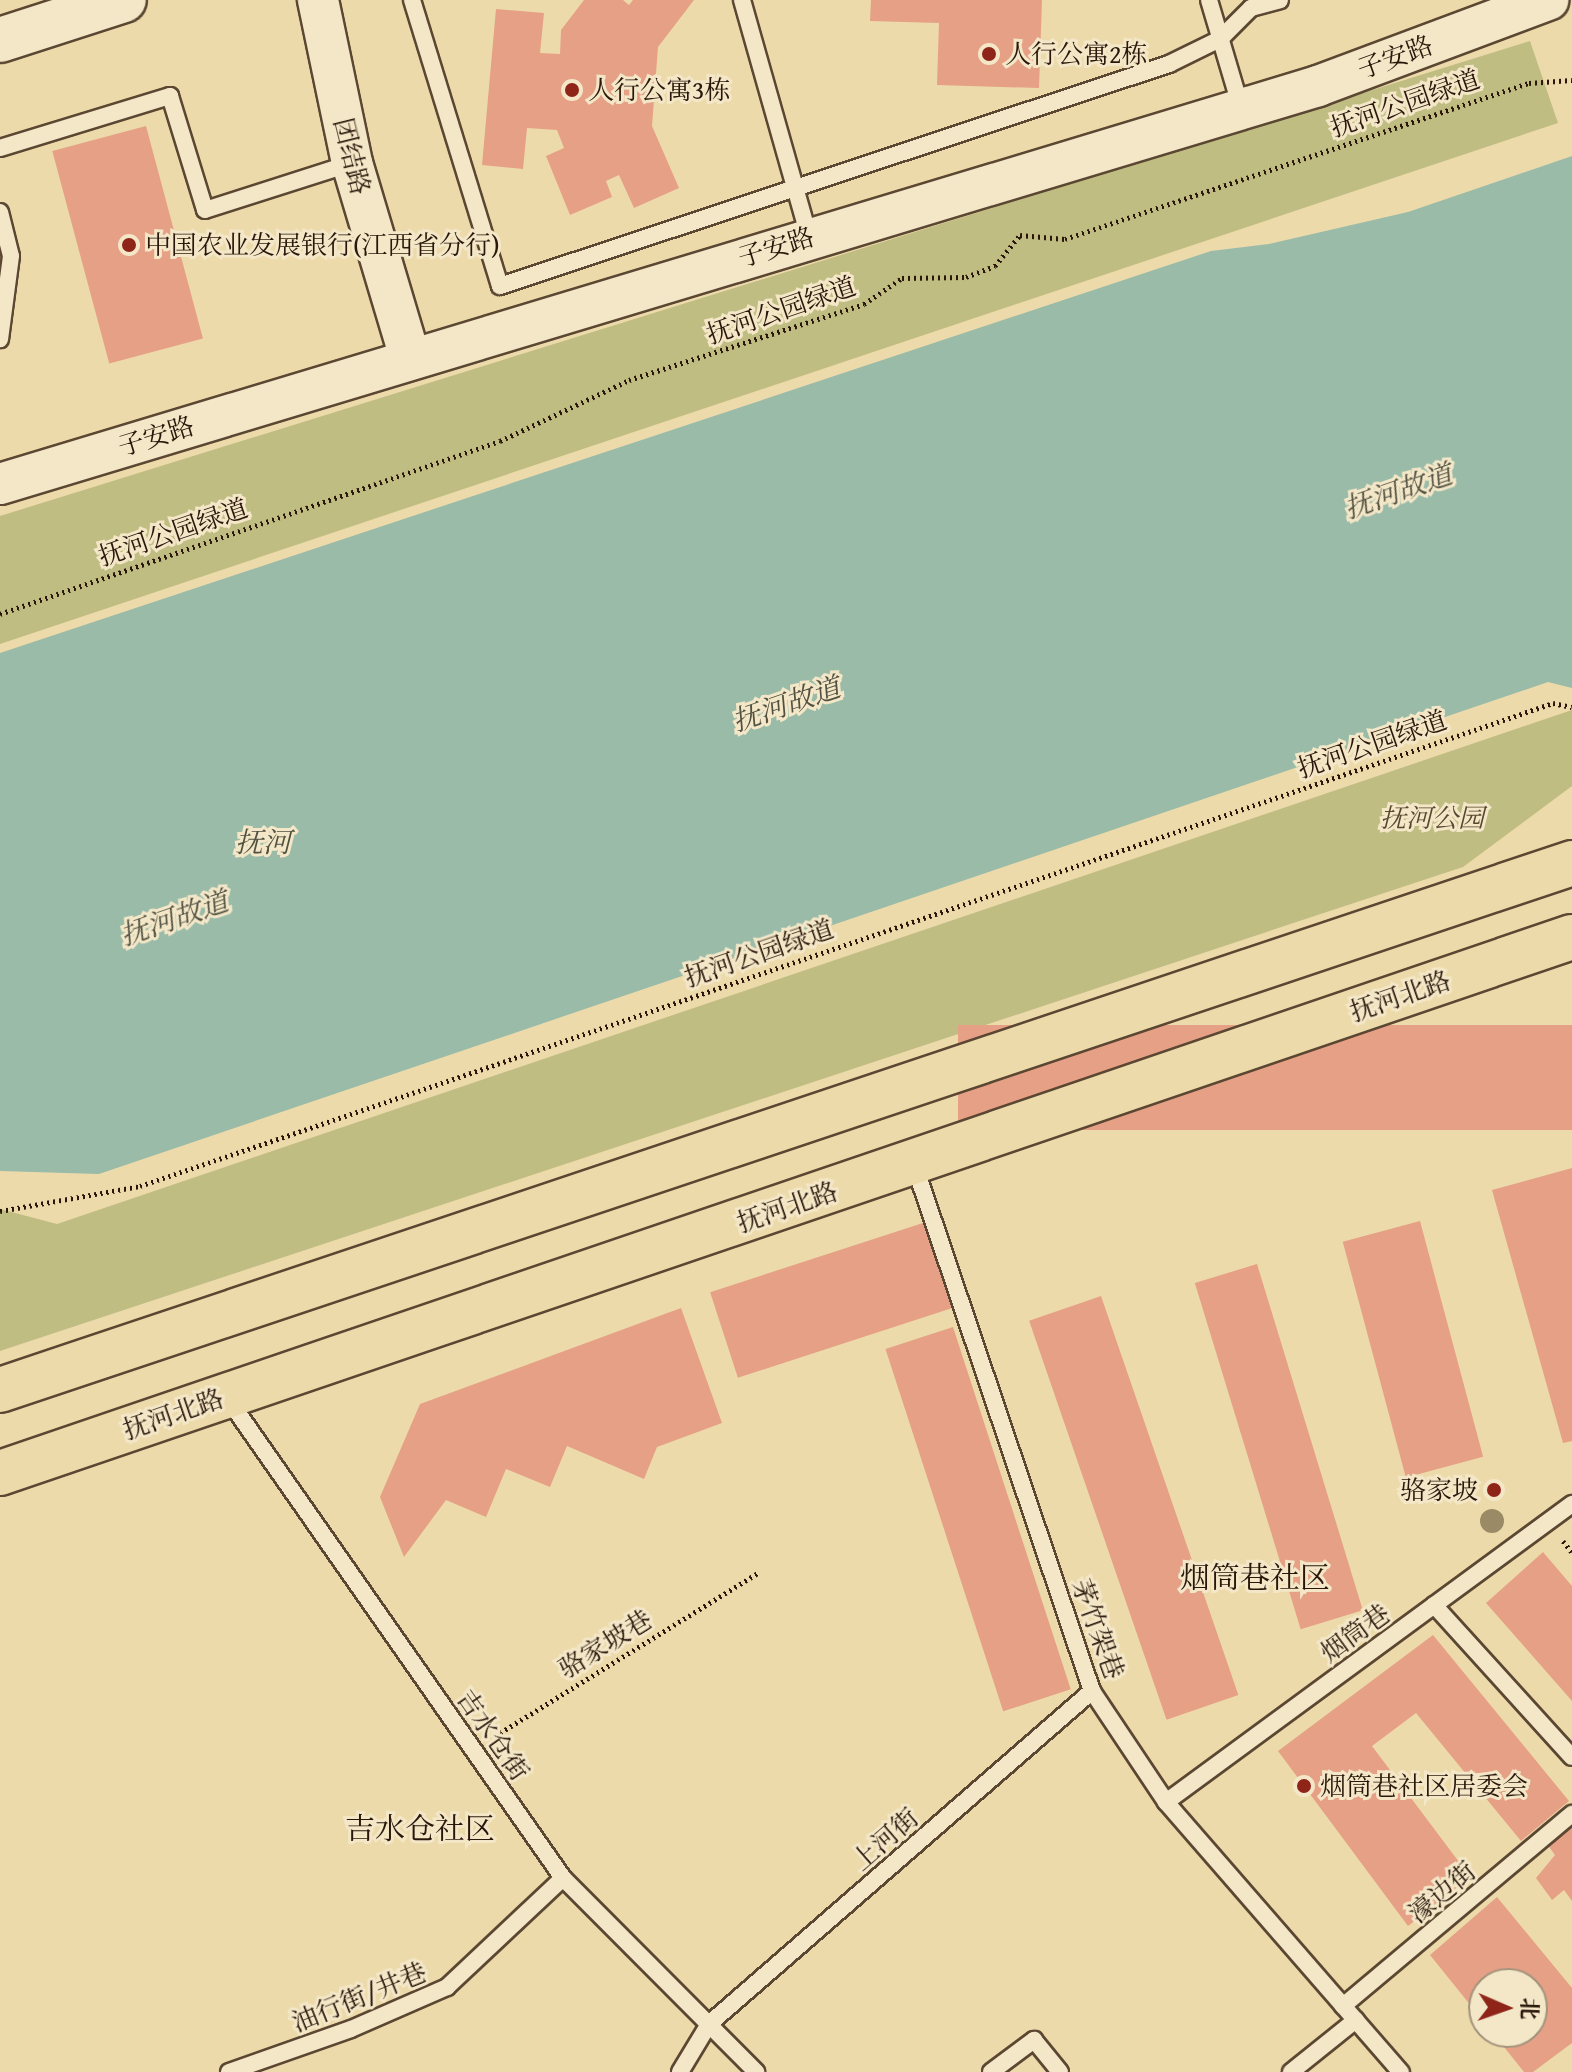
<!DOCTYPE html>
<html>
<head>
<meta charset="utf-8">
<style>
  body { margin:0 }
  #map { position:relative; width:1572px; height:2072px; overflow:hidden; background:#eddaaa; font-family:"Gentium Book Plus","Noto Serif SC",serif }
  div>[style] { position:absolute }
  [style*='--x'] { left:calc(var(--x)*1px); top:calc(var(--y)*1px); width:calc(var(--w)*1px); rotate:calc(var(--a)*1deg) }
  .green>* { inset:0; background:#c0bd83 }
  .water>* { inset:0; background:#99bba8 }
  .building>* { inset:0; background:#e6a085; transform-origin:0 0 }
  .path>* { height:5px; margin-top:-2.5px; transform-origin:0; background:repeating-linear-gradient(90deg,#2a160a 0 2px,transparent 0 6px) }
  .roads { filter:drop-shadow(2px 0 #5b4732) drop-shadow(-2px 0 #5b4732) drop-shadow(0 2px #5b4732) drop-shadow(0 -2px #5b4732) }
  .service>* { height:16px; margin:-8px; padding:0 8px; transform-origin:8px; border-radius:8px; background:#f3e7c8 }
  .tertiary>* { height:40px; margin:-20px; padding:0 20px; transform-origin:20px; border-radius:20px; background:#f3e7c8 }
  .secondary>* { height:44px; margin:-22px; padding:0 22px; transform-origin:22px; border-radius:22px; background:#f3e7c8 }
  .primary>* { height:44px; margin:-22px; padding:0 22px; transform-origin:22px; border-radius:22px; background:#eddaaa }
  .trees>* { width:24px; height:24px; margin:-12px; border-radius:50%; background:#9a8a66 }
  .dots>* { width:22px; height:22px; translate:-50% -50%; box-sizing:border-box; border:4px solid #f3e7c8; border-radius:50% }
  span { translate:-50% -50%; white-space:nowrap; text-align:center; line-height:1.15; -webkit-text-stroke:6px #f3e7c8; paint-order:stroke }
  .poi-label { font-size:26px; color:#2a160a }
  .left { translate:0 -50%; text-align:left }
  .right { translate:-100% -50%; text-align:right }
  .street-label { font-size:26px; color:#2a160a }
  .park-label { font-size:26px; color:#57482e; font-style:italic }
  .water-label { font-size:28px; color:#515041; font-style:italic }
  .quarter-label { font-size:30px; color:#2a160a }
  .north { position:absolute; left:1468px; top:1968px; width:80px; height:80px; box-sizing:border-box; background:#f3e7c8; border:2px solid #a3937c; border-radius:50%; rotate:92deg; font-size:22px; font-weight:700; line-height:32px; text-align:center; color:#2a160a }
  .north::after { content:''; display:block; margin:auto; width:28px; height:36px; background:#8f2418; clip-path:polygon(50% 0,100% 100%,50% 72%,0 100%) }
</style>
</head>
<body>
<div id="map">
  <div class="green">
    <div style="clip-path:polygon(1530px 41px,1558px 123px,0 644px,0 516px)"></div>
    <div style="clip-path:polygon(1572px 710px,1572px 786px,1463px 867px,0 1351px,0 1209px,57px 1224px)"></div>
  </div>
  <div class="water">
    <div style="clip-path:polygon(1572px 156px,1572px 688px,1548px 682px,99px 1174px,0 1171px,0 653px,1211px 251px,1269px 244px,1408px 212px)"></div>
  </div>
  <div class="building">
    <div style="clip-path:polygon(584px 0,623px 0,629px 5px,633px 0,694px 0,658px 47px,652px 126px,679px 188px,634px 208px,619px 175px,606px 181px,612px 197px,570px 215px,546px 156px,564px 148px,557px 130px,527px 128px,523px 169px,482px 165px,496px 9px,544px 13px,540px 53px,560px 54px,561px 30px)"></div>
    <div style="clip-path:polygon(871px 0,1042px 0,1039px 88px,937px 85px,939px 23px,870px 21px)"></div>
    <div style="left:146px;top:126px;width:220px;height:97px;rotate:75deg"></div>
    <div style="left:1572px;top:1025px;width:105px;height:614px;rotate:90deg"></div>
    <div style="clip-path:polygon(1572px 1168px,1572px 1441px,1563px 1443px,1492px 1190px)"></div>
    <div style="left:1420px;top:1221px;width:244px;height:80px;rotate:75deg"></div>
    <div style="left:926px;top:1222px;width:90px;height:227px;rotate:72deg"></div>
    <div style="left:1257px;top:1264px;width:362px;height:65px;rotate:73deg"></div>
    <div style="left:1101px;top:1296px;width:422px;height:76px;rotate:71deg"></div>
    <div style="clip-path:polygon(681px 1308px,722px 1423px,657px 1447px,644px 1479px,567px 1446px,550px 1487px,506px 1469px,486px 1517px,446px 1500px,404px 1557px,380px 1497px,420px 1404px)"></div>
    <div style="left:953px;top:1327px;width:381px;height:71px;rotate:72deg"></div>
    <div style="clip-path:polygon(1543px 1552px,1572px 1586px,1572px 1701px,1486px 1603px)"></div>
    <div style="clip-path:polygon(1433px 1635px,1569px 1801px,1521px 1841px,1416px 1713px,1372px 1746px,1471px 1878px,1408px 1926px,1278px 1751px)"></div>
    <div style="clip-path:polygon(1572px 1824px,1572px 1901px,1564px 1890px,1552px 1900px,1536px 1878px,1555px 1855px,1547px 1844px)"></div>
    <div style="clip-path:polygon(1497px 1897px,1572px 1988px,1572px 2043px,1533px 2072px,1524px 2072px,1492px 2032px,1532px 2032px,1532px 1984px,1484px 1984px,1484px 2022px,1430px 1955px)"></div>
  </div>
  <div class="path">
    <div style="--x:0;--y:614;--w:529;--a:-19.09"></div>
    <div style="--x:500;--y:441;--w:143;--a:-25.3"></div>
    <div style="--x:629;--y:380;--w:247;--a:-17.9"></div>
    <div style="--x:864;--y:304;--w:46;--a:-34.4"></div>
    <div style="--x:902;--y:278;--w:64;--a:-0.9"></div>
    <div style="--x:966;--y:277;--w:31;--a:-21"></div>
    <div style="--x:995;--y:266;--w:40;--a:-51"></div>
    <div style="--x:1020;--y:235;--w:45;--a:5.1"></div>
    <div style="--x:1065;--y:239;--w:490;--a:-18.6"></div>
    <div style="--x:1529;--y:83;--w:43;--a:-4"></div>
    <div style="--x:0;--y:1211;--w:142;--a:-10.1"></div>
    <div style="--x:140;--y:1186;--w:1493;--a:-18.87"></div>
    <div style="--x:1553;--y:703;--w:19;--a:12"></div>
    <div style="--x:1563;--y:1541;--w:14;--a:51"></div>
    <div style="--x:495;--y:1736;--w:309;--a:-31.8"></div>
  </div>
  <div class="roads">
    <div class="service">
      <div style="--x:412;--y:0;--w:299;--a:72.9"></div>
      <div style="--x:500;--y:286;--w:705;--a:-18.36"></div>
      <div style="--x:1169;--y:64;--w:57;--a:-26.1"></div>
      <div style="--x:1220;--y:39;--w:44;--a:-45"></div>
      <div style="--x:1251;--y:8;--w:30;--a:-15"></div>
      <div style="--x:742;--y:0;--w:246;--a:74.2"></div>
      <div style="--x:1209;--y:0;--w:113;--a:73.5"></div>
      <div style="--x:0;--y:148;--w:178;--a:-17"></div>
      <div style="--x:170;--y:96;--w:119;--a:72.9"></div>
      <div style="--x:205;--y:210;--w:154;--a:-17.7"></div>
      <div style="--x:0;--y:212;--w:45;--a:76"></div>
      <div style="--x:11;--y:256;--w:84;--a:97.5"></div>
      <div style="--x:914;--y:1164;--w:556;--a:71.34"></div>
      <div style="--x:1092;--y:1691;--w:133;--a:56.3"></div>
      <div style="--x:1166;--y:1802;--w:358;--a:49"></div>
      <div style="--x:228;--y:1399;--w:585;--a:55.03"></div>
      <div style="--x:563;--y:1878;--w:274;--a:45.1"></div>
      <div style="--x:1434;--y:1605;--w:205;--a:47.8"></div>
      <div style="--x:1166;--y:1802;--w:504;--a:-36.28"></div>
      <div style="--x:1343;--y:2006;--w:299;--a:-40"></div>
      <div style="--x:229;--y:2072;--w:129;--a:-19.4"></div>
      <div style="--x:351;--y:2029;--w:105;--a:-23.6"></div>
      <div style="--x:447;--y:1987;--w:159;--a:-43.2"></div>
      <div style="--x:680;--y:2072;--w:56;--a:-58.9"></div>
      <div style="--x:709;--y:2024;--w:508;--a:-41.01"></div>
      <div style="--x:991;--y:2072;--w:54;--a:-36.7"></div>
      <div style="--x:1034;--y:2040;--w:41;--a:50.9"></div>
      <div style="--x:1291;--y:2072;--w:83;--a:-38.7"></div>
    </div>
    <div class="tertiary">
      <div style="--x:318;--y:0;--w:167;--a:78.2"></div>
      <div style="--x:352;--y:163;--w:202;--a:73.4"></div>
      <div style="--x:0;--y:484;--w:1377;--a:-16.8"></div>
      <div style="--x:1318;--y:86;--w:246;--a:-20.5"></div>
    </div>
    <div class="secondary">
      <div style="--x:0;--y:40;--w:130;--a:-17.9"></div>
    </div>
    <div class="primary">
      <div style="--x:0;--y:1390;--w:1658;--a:-18.53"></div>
      <div style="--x:0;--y:1473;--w:1661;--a:-18.83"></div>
    </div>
  </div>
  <div class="trees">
    <div style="left:1492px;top:1521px"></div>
  </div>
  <div class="dots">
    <div style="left:989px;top:54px;background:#8f2418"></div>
    <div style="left:572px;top:90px;background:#8f2418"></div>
    <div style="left:129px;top:245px;background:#8f2418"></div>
    <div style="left:1494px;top:1490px;background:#8f2418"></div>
    <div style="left:1304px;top:1786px;background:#8f2418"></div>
  </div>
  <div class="poi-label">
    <span class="left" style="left:1005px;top:54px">人行公寓2栋</span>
    <span class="left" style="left:588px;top:90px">人行公寓3栋</span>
    <span class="left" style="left:145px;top:245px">中国农业发展银行(江西省分行)</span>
    <span class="right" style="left:1478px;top:1490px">骆家坡</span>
    <span class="left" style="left:1320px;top:1786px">烟筒巷社区居委会</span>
  </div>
  <div class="street-label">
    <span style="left:1395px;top:57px;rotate:-20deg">子安路</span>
    <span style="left:1405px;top:103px;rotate:-19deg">抚河公园绿道</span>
    <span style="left:352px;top:156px;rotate:76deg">团结路</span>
    <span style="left:776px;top:247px;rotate:-17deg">子安路</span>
    <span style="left:781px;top:310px;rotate:-19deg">抚河公园绿道</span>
    <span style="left:156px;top:436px;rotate:-17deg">子安路</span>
    <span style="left:173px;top:532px;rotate:-19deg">抚河公园绿道</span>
    <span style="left:1372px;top:744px;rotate:-19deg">抚河公园绿道</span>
    <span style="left:759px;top:953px;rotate:-19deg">抚河公园绿道</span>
    <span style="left:1400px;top:996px;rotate:-19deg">抚河北路</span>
    <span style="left:787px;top:1207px;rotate:-19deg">抚河北路</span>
    <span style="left:173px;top:1414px;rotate:-19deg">抚河北路</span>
    <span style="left:1098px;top:1629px;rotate:70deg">茅竹架巷</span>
    <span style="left:1355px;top:1633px;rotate:-36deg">烟筒巷</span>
    <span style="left:605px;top:1644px;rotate:-32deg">骆家坡巷</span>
    <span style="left:493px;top:1735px;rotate:55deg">吉水仓街</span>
    <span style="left:885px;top:1839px;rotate:-41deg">上河街</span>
    <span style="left:1442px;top:1892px;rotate:-40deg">濠边街</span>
    <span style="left:359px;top:1997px;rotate:-22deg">油行街/井巷</span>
  </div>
  <div class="park-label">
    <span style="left:1432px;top:818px">抚河公园</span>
  </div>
  <div class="water-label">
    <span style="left:1398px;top:491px;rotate:-19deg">抚河故道</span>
    <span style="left:786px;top:704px;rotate:-19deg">抚河故道</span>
    <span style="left:263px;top:842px">抚河</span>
    <span style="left:174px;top:918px;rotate:-19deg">抚河故道</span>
  </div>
  <div class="quarter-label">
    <span style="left:1255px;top:1577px">烟筒巷社区</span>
    <span style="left:420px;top:1828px">吉水仓社区</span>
  </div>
  <div class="north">北</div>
</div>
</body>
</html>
